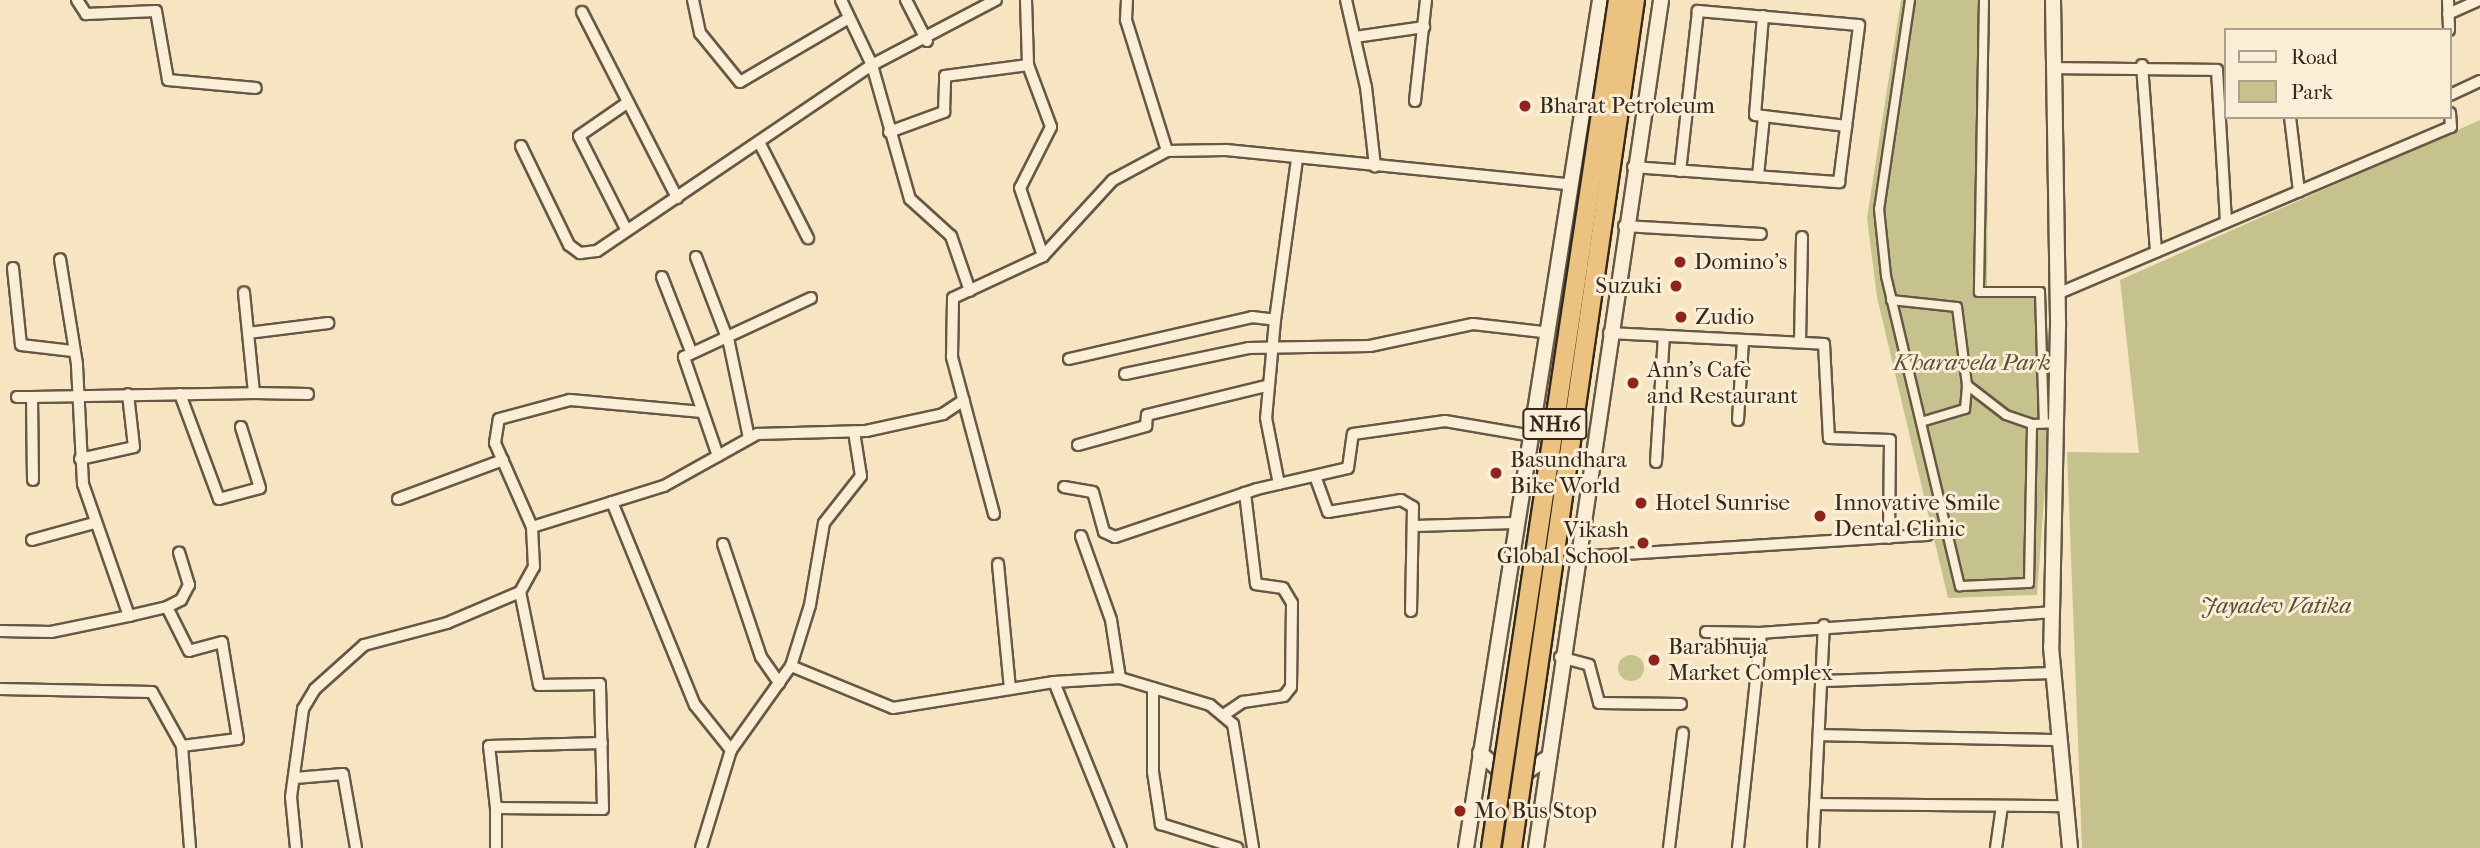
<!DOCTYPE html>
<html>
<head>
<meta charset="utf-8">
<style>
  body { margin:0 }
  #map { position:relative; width:2480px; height:848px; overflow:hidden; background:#f7e5c1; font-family:"IM FELL French Canon",serif }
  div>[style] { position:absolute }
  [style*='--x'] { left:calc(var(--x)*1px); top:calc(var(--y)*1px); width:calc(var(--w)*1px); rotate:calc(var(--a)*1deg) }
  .green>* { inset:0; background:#c5c28d }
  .round { border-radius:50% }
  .roads { filter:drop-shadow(2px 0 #665846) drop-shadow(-2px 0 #665846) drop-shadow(0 2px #665846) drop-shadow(0 -2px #665846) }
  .pedestrian>* { height:8px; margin:-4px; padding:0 4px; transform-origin:4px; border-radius:4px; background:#faeed7 }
  .minor>* { height:10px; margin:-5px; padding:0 5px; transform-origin:5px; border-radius:5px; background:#faeed7 }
  .tertiary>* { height:14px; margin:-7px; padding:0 7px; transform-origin:7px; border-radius:7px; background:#faeed7 }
  .bridges { filter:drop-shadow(2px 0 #35291d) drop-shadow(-2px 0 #35291d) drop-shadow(0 2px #35291d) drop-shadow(0 -2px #35291d) }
  .trunk-bridge>* { height:18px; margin:-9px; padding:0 9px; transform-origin:9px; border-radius:9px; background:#ecc280 }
  .dots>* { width:19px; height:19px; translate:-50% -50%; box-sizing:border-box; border:4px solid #faeed7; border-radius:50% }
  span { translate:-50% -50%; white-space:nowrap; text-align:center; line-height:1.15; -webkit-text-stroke:6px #faeed7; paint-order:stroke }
  .shield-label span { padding:2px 5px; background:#faeed7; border:2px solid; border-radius:5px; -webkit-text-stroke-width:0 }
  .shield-label { font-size:21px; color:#35291d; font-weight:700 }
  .poi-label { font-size:23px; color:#35291d }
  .left { translate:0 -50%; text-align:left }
  .right { translate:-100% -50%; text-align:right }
  .park-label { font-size:23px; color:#594f39; font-style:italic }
  .legend { position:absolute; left:2224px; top:28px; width:228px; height:91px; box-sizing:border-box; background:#faeed7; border:2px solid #ab9f8d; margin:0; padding:9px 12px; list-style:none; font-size:21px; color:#35291d }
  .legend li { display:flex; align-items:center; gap:14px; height:35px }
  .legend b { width:35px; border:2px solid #ab9f8d }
</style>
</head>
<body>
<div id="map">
  <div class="green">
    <div style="clip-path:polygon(1901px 0,1989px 0,1987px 287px,2045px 286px,2050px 418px,2037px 595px,1948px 598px,1877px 297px,1867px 218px)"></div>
    <div style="clip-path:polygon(2480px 120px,2480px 848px,2082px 848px,2067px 452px,2139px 453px,2120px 280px)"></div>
    <div class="round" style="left:1618px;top:655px;width:26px;height:26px"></div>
  </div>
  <div class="roads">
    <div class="pedestrian">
      <div style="--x:1910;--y:0;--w:211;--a:98.4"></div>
      <div style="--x:1879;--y:209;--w:67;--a:84"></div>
      <div style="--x:1886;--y:276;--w:319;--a:76.6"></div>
      <div style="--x:1960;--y:586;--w:69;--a:-2.5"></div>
      <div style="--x:2029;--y:583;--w:159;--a:-88.9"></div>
      <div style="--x:2032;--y:424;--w:25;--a:-2"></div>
      <div style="--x:1984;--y:0;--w:292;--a:91"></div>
      <div style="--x:1979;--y:292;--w:61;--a:0"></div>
      <div style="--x:2040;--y:292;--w:131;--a:88.3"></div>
      <div style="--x:1891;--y:300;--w:66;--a:6.1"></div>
      <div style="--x:1957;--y:307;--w:79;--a:82.7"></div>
      <div style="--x:1921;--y:422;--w:46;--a:-16.5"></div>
      <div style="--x:1965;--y:409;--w:24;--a:-85"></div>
      <div style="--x:1967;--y:385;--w:49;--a:37.6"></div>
      <div style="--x:2006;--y:415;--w:28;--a:19"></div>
    </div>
    <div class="minor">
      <div style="--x:77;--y:0;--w:17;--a:57"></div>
      <div style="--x:86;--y:14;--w:70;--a:-2.5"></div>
      <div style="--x:156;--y:11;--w:70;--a:80.1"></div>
      <div style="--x:168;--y:80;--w:88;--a:5.2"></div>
      <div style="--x:693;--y:0;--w:34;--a:78"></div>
      <div style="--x:700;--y:33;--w:63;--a:50.8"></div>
      <div style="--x:740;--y:82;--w:126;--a:-30.4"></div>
      <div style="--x:841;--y:0;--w:72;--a:64.5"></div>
      <div style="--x:872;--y:65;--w:140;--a:-27.7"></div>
      <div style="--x:906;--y:0;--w:46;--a:62.9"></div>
      <div style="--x:1026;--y:0;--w:65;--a:88.2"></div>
      <div style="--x:1028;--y:65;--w:66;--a:69.6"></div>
      <div style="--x:1051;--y:127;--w:68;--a:116.9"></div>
      <div style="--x:1020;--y:188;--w:72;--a:71.3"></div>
      <div style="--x:1127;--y:0;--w:20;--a:93"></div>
      <div style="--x:1126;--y:20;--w:137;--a:72.6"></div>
      <div style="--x:1346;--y:0;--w:89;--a:77.1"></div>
      <div style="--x:1366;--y:87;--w:80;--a:83.5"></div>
      <div style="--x:2448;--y:0;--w:30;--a:88"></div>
      <div style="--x:582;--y:12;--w:209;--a:62.9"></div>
      <div style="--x:2448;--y:14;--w:35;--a:-24"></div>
      <div style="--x:1763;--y:16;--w:99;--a:94.6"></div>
      <div style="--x:1755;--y:115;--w:92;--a:6.9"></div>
      <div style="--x:1355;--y:37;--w:70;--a:-8.2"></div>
      <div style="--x:2142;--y:65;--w:187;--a:85.7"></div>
      <div style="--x:2052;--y:68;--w:165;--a:0.7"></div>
      <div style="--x:2217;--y:70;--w:152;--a:86.6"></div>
      <div style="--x:2450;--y:95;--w:33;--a:-25"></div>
      <div style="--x:1415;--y:101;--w:102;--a:-83.8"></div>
      <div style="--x:2290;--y:117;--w:75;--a:83.1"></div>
      <div style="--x:889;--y:132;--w:59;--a:-20"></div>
      <div style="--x:944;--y:112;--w:36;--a:-88"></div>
      <div style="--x:945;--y:76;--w:84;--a:-7.5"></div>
      <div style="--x:759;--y:142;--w:108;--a:63"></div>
      <div style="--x:521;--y:146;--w:110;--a:64.1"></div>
      <div style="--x:569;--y:245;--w:14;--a:36"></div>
      <div style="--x:580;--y:253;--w:17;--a:-7"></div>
      <div style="--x:597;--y:251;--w:332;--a:-34.1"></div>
      <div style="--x:872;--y:65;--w:139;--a:74.2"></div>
      <div style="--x:910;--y:199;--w:55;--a:42.1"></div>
      <div style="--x:951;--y:236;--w:58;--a:70.9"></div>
      <div style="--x:1633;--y:167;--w:207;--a:4.2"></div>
      <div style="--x:1839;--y:182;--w:158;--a:-82.7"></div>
      <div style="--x:1859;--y:25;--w:162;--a:-175"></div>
      <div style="--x:1698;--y:11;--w:161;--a:96.4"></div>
      <div style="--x:1758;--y:176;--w:60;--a:-84.3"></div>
      <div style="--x:1624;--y:226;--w:137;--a:3.3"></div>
      <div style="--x:626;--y:229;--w:104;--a:-116.8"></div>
      <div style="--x:579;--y:136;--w:58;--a:-34.5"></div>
      <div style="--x:696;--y:257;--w:92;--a:69"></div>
      <div style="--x:729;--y:343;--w:97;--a:78.1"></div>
      <div style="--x:13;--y:268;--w:77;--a:84.1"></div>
      <div style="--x:21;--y:345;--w:52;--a:6.6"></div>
      <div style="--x:662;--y:277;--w:77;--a:68.7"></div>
      <div style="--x:2057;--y:294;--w:428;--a:-23"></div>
      <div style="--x:2451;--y:127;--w:14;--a:-94"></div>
      <div style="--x:1275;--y:320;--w:162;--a:-82.2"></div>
      <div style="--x:248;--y:333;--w:81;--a:-7.1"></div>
      <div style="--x:1609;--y:333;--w:215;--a:2.9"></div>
      <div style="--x:1824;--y:344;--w:94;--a:87"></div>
      <div style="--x:1829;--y:438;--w:61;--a:1.9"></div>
      <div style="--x:1890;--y:440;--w:98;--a:90.6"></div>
      <div style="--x:1800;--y:342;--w:105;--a:-88.9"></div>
      <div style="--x:1069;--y:359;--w:188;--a:-12.9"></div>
      <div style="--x:1252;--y:317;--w:23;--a:7"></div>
      <div style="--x:1275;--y:320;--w:98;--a:95.2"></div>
      <div style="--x:1266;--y:418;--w:67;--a:78.9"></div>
      <div style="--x:1125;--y:374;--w:126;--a:-11.9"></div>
      <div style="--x:1248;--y:348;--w:122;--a:-0.9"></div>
      <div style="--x:1370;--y:346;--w:105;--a:-12.1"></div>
      <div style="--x:1473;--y:324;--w:70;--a:6.5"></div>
      <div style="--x:254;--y:393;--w:54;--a:1.1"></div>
      <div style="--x:180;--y:394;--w:112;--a:69.6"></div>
      <div style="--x:219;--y:499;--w:42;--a:-15"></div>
      <div style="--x:260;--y:488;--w:64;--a:-107.3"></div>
      <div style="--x:17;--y:397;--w:15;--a:0"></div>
      <div style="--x:1738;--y:420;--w:80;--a:-86.4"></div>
      <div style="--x:1078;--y:445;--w:71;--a:-15.6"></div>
      <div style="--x:1146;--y:426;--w:11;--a:-85"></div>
      <div style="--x:1147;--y:415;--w:122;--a:-13.7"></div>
      <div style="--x:718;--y:456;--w:105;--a:-109"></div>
      <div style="--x:684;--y:357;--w:140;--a:-24.9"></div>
      <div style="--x:80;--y:459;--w:55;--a:-12.5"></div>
      <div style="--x:134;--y:447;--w:53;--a:-96.5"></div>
      <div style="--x:1656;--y:462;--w:126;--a:-86.4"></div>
      <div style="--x:1315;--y:476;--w:38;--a:70"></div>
      <div style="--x:1328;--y:512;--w:74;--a:-9.3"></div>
      <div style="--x:1401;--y:500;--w:14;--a:30"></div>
      <div style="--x:1413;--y:507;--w:104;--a:91.1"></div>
      <div style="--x:33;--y:480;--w:83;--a:-90.7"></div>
      <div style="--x:32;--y:397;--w:222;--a:-1"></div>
      <div style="--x:254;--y:393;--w:101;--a:-95.7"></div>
      <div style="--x:1064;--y:487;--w:29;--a:10"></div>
      <div style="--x:1093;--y:492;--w:41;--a:74.6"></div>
      <div style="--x:1104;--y:532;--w:12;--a:24"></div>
      <div style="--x:1115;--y:537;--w:150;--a:-18.7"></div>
      <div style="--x:1257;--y:489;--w:93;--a:-13"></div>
      <div style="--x:1348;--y:468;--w:34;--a:-82"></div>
      <div style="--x:1353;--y:434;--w:93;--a:-8"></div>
      <div style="--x:1445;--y:421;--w:83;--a:9.7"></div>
      <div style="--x:398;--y:499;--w:112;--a:-20.4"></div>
      <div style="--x:612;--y:502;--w:219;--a:67.8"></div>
      <div style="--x:695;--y:705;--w:58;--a:51.3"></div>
      <div style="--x:731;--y:750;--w:102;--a:107"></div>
      <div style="--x:994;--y:514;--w:163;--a:-105"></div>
      <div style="--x:952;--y:357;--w:59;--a:-89"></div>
      <div style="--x:953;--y:298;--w:99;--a:-25"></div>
      <div style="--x:1043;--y:256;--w:103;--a:-47.4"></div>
      <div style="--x:1113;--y:180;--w:61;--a:-28.2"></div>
      <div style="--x:1167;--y:151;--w:59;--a:-1"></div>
      <div style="--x:1226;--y:150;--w:344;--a:5.7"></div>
      <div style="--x:1415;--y:526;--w:99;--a:-1.7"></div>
      <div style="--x:532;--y:527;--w:92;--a:-113.8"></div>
      <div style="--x:495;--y:443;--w:24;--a:-81"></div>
      <div style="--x:499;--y:419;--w:73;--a:-15"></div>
      <div style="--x:570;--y:400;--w:133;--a:5.2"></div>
      <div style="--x:1081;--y:536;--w:89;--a:70.3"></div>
      <div style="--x:1111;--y:620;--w:59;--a:81.2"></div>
      <div style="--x:32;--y:540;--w:64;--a:-15.3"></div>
      <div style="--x:723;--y:544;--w:119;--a:71.4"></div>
      <div style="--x:761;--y:657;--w:32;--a:55"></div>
      <div style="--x:1577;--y:557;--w:351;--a:-3.6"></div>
      <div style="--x:998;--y:564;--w:125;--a:84.5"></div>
      <div style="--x:167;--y:607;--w:16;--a:-27"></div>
      <div style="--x:181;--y:600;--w:17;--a:-62"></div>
      <div style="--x:189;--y:585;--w:34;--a:-107"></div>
      <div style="--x:0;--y:631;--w:51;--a:1.1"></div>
      <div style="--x:51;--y:632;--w:80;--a:-11.6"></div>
      <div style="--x:129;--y:616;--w:140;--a:-109.2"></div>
      <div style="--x:83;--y:484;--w:120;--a:-92.9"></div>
      <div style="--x:77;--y:364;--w:106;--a:-99.2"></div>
      <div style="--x:1706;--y:632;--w:55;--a:1"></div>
      <div style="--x:1560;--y:657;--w:30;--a:15"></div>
      <div style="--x:1589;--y:665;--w:39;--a:75"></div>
      <div style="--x:1599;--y:703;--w:82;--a:0.7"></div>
      <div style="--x:791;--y:666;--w:110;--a:22.4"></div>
      <div style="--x:893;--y:708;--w:163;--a:-9.2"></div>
      <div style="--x:1054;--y:682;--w:66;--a:-3.5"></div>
      <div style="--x:1120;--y:678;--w:94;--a:16.7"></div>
      <div style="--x:1210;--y:705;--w:30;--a:40"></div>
      <div style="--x:1233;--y:724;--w:126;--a:80.8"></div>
      <div style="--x:1822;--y:681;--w:231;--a:-2"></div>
      <div style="--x:1054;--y:682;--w:179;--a:68"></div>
      <div style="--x:1153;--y:688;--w:84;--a:90"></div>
      <div style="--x:1153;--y:772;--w:53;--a:81.3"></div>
      <div style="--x:1161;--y:824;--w:80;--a:17.5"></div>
      <div style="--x:0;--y:689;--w:152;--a:1.1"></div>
      <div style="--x:152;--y:692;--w:62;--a:60.9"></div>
      <div style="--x:182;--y:746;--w:56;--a:-7.1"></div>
      <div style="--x:238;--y:739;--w:98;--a:-99.4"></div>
      <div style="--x:222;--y:642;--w:34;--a:165"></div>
      <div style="--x:189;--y:651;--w:49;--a:-116.6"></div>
      <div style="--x:167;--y:607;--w:39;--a:167"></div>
      <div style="--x:1225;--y:714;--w:22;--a:-34"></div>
      <div style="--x:1243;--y:702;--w:41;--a:-8.3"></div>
      <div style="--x:1284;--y:696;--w:11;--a:-52"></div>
      <div style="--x:1291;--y:687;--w:84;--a:-89.3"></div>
      <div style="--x:1292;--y:603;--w:17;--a:-121"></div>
      <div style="--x:1283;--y:588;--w:27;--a:-172"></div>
      <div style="--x:1256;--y:584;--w:92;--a:-96.9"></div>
      <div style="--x:1819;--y:735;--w:240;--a:1.2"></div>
      <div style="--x:182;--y:746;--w:102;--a:85.5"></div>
      <div style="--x:731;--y:750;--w:103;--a:-54.5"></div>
      <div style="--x:791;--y:666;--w:64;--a:-72.7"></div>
      <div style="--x:810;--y:605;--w:83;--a:-80.3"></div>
      <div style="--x:824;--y:523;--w:60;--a:-51.8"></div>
      <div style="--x:861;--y:476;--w:45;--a:-99"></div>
      <div style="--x:295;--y:778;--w:48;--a:-4.8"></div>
      <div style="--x:343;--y:774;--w:75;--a:80"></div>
      <div style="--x:1815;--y:804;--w:252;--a:0.5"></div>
      <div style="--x:496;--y:808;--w:62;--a:-96.4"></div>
      <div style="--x:489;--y:746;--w:113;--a:-1.5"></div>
      <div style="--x:296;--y:848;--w:51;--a:-95.6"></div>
      <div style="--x:291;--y:797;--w:89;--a:-82.2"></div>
      <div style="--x:303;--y:709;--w:23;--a:-59"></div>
      <div style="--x:315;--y:689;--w:66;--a:-41.9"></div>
      <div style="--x:364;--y:645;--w:86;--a:-14.8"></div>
      <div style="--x:447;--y:623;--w:79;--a:-23"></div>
      <div style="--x:520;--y:592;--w:29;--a:-61"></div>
      <div style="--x:534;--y:567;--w:40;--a:-92.9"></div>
      <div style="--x:532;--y:527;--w:138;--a:-17.3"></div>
      <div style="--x:664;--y:486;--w:107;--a:-29.2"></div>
      <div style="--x:757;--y:434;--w:109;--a:-1.6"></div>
      <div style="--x:866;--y:431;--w:79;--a:-12.4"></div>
      <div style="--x:943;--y:414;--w:25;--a:-34"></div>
      <div style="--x:496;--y:848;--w:40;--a:-90"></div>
      <div style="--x:496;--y:808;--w:107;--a:0.5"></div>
      <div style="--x:603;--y:809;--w:125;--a:-91.4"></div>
      <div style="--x:600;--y:684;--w:61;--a:179.1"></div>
      <div style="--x:539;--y:685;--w:95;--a:-101.5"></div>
      <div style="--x:1669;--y:848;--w:116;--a:-83.1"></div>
      <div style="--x:1738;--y:848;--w:216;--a:-83.9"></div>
      <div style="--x:1761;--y:633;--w:292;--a:-4.1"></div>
      <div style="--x:1813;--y:848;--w:223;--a:-87.2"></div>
      <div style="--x:1996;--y:848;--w:42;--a:-81.9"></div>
    </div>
    <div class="tertiary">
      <div style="--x:2053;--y:0;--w:326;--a:89.1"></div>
      <div style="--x:2058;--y:326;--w:321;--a:91.2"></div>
      <div style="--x:2051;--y:647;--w:202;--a:84.6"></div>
      <div style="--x:1480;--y:753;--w:43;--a:41.2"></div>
      <div style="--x:1512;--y:781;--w:44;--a:-33"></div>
      <div style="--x:1466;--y:848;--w:859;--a:-81.02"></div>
      <div style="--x:1536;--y:848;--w:857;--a:-81.61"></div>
    </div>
  </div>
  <div class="bridges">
    <div class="trunk-bridge">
      <div style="--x:1491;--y:848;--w:857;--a:-81.48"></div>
      <div style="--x:1512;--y:848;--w:857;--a:-81.75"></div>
    </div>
  </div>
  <div class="dots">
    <div style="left:1525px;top:106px;background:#8f2418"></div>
    <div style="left:1680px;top:262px;background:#8f2418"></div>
    <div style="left:1676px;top:286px;background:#8f2418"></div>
    <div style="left:1681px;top:317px;background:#8f2418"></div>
    <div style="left:1633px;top:383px;background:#8f2418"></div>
    <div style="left:1496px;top:473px;background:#8f2418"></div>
    <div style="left:1641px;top:503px;background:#8f2418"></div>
    <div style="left:1820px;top:516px;background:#8f2418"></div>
    <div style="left:1643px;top:543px;background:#8f2418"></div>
    <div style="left:1654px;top:660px;background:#8f2418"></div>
    <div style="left:1460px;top:811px;background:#8f2418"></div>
  </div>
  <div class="shield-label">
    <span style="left:1555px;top:424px">NH16</span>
  </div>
  <div class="poi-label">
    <span class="left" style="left:1539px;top:106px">Bharat Petroleum</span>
    <span class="left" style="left:1694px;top:262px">Domino's</span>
    <span class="right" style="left:1662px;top:286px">Suzuki</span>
    <span class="left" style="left:1695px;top:317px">Zudio</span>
    <span class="left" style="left:1647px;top:383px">Ann's Cafe<br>and Restaurant</span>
    <span class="left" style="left:1510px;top:473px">Basundhara<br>Bike World</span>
    <span class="left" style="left:1655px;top:503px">Hotel Sunrise</span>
    <span class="left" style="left:1834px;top:516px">Innovative Smile<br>Dental Clinic</span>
    <span class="right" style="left:1629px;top:543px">Vikash<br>Global School</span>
    <span class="left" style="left:1668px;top:660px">Barabhuja<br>Market Complex</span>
    <span class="left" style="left:1474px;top:811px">Mo Bus Stop</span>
  </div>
  <div class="park-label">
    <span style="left:1972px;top:363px">Kharavela Park</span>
    <span style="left:2276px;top:606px">Jayadev Vatika</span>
  </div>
  <ul class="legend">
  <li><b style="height:9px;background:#faeed7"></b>Road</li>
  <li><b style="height:19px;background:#c5c28d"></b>Park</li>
  </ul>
</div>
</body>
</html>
